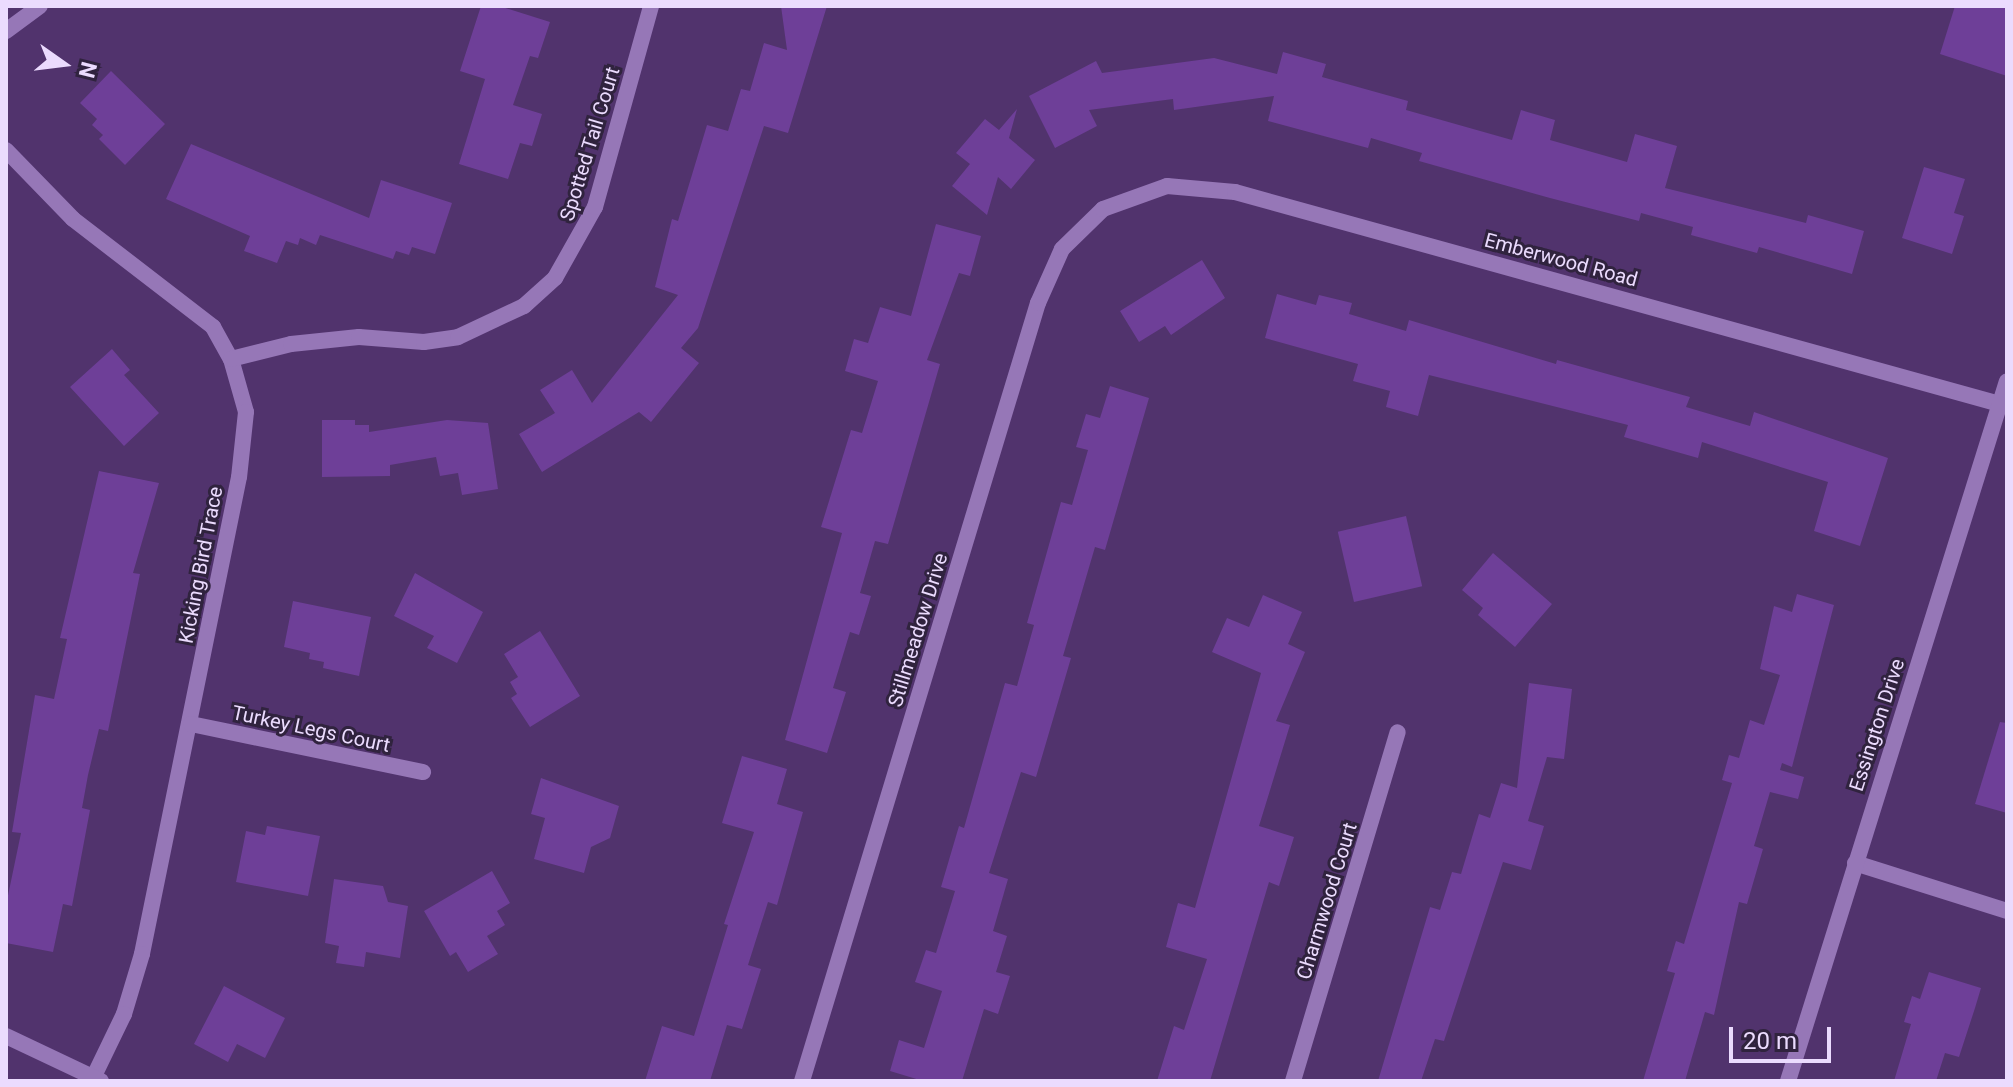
<!DOCTYPE html>
<html>
<head>
<meta charset="utf-8">
<style>
  body { margin:0 }
  #map { position:relative; width:2013px; height:1087px; overflow:hidden; background:#51336d; font-family:Roboto,sans-serif }
  div>[style] { position:absolute }
  [style*='--x'] { left:calc(var(--x)*1px); top:calc(var(--y)*1px); width:calc(var(--w)*1px); rotate:calc(var(--a)*1deg) }
  .building>* { inset:0; background:#6e3f98; transform-origin:0 0 }
  .street>* { height:16px; margin:-8px; padding:0 8px; transform-origin:8px; border-radius:8px; background:#9677b7 }
  span { translate:-50% -50%; white-space:nowrap; text-align:center; line-height:1.15; -webkit-text-stroke:6px #30233e; paint-order:stroke }
  .street-label { font-size:20px; color:#ebdbfe }
  .frame { position:absolute; inset:0; border:8px solid #ebdbfe; pointer-events:none }
  .north { position:absolute; left:24px; top:24px; width:80px; height:80px; -webkit-text-stroke:6px #30233e; paint-order:stroke; rotate:104deg; font-size:22px; font-weight:700; line-height:32px; text-align:center; color:#ebdbfe }
  .north::after { content:''; display:block; margin:auto; width:28px; height:36px; background:#ebdbfe; clip-path:polygon(50% 0,100% 100%,50% 72%,0 100%) }
  .scale { position:absolute; left:1729px; top:1027px; width:102px; height:36px; box-sizing:border-box; border:4px solid #ebdbfe; border-top:0; padding-left:10px; font-size:24px; line-height:28px; white-space:nowrap; color:#ebdbfe; -webkit-text-stroke:6px #30233e; paint-order:stroke }
</style>
</head>
<body>
<div id="map">
  <div class="building">
    <div style="clip-path:polygon(481px 6px,499px 6px,550px 22px,538px 58px,530px 56px,513px 105px,542px 114px,532px 146px,520px 143px,508px 179px,459px 164px,485px 79px,460px 71px)"></div>
    <div style="clip-path:polygon(781px 6px,827px 6px,788px 133px,764px 126px,698px 328px,681px 348px,699px 363px,651px 422px,639px 412px,542px 472px,519px 434px,555px 413px,540px 390px,572px 370px,592px 403px,678px 295px,655px 287px,672px 219px,678px 221px,707px 125px,728px 131px,741px 89px,750px 91px,764px 43px,787px 50px)"></div>
    <div style="clip-path:polygon(1955px 6px,2007px 6px,2007px 76px,1940px 54px)"></div>
    <div style="clip-path:polygon(1283px 52px,1326px 64px,1322px 77px,1408px 101px,1406px 110px,1512px 140px,1521px 110px,1555px 120px,1550px 140px,1627px 162px,1635px 134px,1677px 146px,1665px 188px,1806px 223px,1808px 215px,1864px 231px,1852px 274px,1759px 247px,1757px 253px,1691px 235px,1693px 227px,1641px 213px,1639px 221px,1550px 198px,1419px 161px,1422px 153px,1371px 138px,1368px 148px,1268px 121px,1274px 96px,1174px 110px,1173px 99px,1089px 110px,1097px 126px,1055px 148px,1029px 96px,1096px 61px,1102px 73px,1214px 58px,1277px 74px)"></div>
    <div style="clip-path:polygon(111px 71px,165px 124px,125px 165px,99px 139px,103px 135px,92px 125px,97px 119px,80px 103px)"></div>
    <div style="clip-path:polygon(1017px 109px,1009px 138px,1035px 160px,1011px 189px,998px 177px,987px 215px,952px 186px,970px 164px,956px 153px,985px 119px,999px 130px)"></div>
    <div style="clip-path:polygon(191px 144px,369px 218px,381px 180px,452px 203px,435px 254px,412px 247px,409px 255px,396px 251px,393px 259px,320px 235px,316px 245px,300px 238px,298px 245px,286px 241px,277px 263px,244px 251px,250px 236px,166px 199px)"></div>
    <div style="clip-path:polygon(1924px 167px,1965px 179px,1954px 213px,1964px 216px,1952px 254px,1902px 238px)"></div>
    <div style="clip-path:polygon(936px 224px,981px 236px,970px 276px,959px 273px,927px 360px,940px 364px,888px 544px,875px 541px,860px 593px,871px 596px,859px 635px,850px 632px,833px 688px,846px 692px,827px 753px,785px 740px,842px 533px,821px 527px,851px 430px,862px 433px,878px 381px,845px 371px,854px 339px,868px 343px,880px 307px,911px 316px)"></div>
    <div style="clip-path:polygon(1202px 260px,1225px 298px,1171px 335px,1165px 326px,1139px 342px,1120px 311px)"></div>
    <div style="clip-path:polygon(1277px 294px,1316px 305px,1319px 295px,1352px 303px,1349px 314px,1406px 331px,1409px 320px,1556px 364px,1557px 360px,1690px 397px,1686px 407px,1750px 426px,1754px 412px,1888px 458px,1860px 546px,1814px 531px,1828px 482px,1702px 442px,1698px 458px,1624px 437px,1628px 425px,1429px 375px,1418px 416px,1386px 407px,1390px 391px,1353px 381px,1358px 364px,1265px 338px)"></div>
    <div style="clip-path:polygon(112px 349px,130px 370px,124px 375px,159px 413px,124px 446px,70px 387px)"></div>
    <div style="clip-path:polygon(1110px 386px,1149px 398px,1105px 550px,1095px 547px,1063px 656px,1071px 658px,1036px 777px,1021px 772px,989px 873px,1008px 879px,993px 931px,1007px 936px,996px 972px,1010px 976px,998px 1014px,984px 1009px,962px 1081px,923px 1081px,890px 1071px,899px 1040px,924px 1048px,942px 991px,915px 982px,926px 950px,936px 953px,955px 891px,941px 887px,959px 826px,964px 828px,1005px 683px,1017px 686px,1034px 625px,1027px 623px,1052px 534px,1061px 502px,1072px 505px,1088px 450px,1076px 447px,1086px 414px,1100px 418px)"></div>
    <div style="clip-path:polygon(322px 420px,355px 420px,355px 425px,369px 425px,369px 432px,447px 420px,488px 423px,498px 489px,462px 495px,458px 473px,440px 476px,436px 457px,390px 465px,390px 476px,322px 477px)"></div>
    <div style="clip-path:polygon(99px 471px,159px 483px,133px 573px,140px 574px,108px 731px,99px 729px,88px 775px,82px 808px,90px 810px,72px 906px,63px 904px,53px 952px,6px 943px,6px 905px,21px 833px,12px 832px,35px 695px,54px 699px,67px 639px,60px 638px)"></div>
    <div style="left:1406px;top:516px;width:72px;height:70px;rotate:77deg"></div>
    <div style="clip-path:polygon(1493px 553px,1552px 604px,1515px 647px,1478px 615px,1483px 608px,1462px 590px)"></div>
    <div style="clip-path:polygon(415px 573px,483px 612px,457px 663px,427px 648px,434px 636px,394px 616px)"></div>
    <div style="clip-path:polygon(1797px 594px,1834px 605px,1792px 767px,1782px 763px,1780px 770px,1804px 777px,1798px 799px,1770px 792px,1754px 846px,1763px 849px,1747px 904px,1739px 902px,1714px 1015px,1705px 1012px,1685px 1081px,1643px 1081px,1675px 973px,1667px 971px,1676px 941px,1684px 944px,1732px 783px,1722px 780px,1729px 755px,1739px 758px,1750px 720px,1764px 725px,1780px 675px,1760px 669px,1774px 606px,1792px 612px)"></div>
    <div style="clip-path:polygon(1263px 595px,1302px 612px,1288px 644px,1305px 652px,1276px 721px,1290px 725px,1259px 826px,1294px 837px,1279px 886px,1269px 882px,1210px 1081px,1157px 1081px,1174px 1026px,1184px 1030px,1207px 959px,1166px 947px,1178px 903px,1195px 908px,1261px 673px,1212px 652px,1227px 618px,1249px 627px)"></div>
    <div style="clip-path:polygon(293px 601px,371px 617px,359px 676px,323px 668px,324px 662px,309px 659px,310px 653px,284px 647px)"></div>
    <div style="clip-path:polygon(540px 631px,580px 696px,530px 727px,511px 698px,517px 694px,510px 682px,518px 677px,504px 654px)"></div>
    <div style="clip-path:polygon(1529px 683px,1572px 689px,1564px 759px,1547px 757px,1528px 821px,1544px 826px,1531px 870px,1503px 862px,1444px 1041px,1435px 1039px,1421px 1081px,1378px 1081px,1430px 907px,1440px 910px,1452px 872px,1461px 874px,1479px 814px,1490px 818px,1501px 783px,1517px 788px)"></div>
    <div style="clip-path:polygon(2000px 722px,2007px 723px,2007px 813px,1975px 804px)"></div>
    <div style="clip-path:polygon(742px 756px,787px 769px,777px 804px,803px 812px,777px 905px,768px 902px,748px 965px,761px 969px,742px 1029px,727px 1025px,710px 1081px,645px 1081px,662px 1026px,694px 1036px,728px 925px,724px 924px,754px 832px,722px 823px)"></div>
    <div style="clip-path:polygon(541px 778px,619px 806px,610px 838px,591px 847px,584px 873px,534px 859px,545px 818px,531px 814px)"></div>
    <div style="clip-path:polygon(267px 826px,320px 836px,308px 896px,236px 882px,246px 831px,265px 835px)"></div>
    <div style="clip-path:polygon(492px 871px,510px 903px,497px 911px,505px 925px,487px 936px,498px 954px,468px 972px,456px 952px,450px 956px,424px 911px)"></div>
    <div style="clip-path:polygon(334px 879px,383px 886px,388px 902px,408px 906px,400px 958px,366px 952px,364px 967px,336px 963px,339px 946px,325px 943px)"></div>
    <div style="clip-path:polygon(1929px 972px,1981px 988px,1975px 1008px,1959px 1057px,1945px 1053px,1936px 1081px,1894px 1081px,1911px 1024px,1904px 1022px,1912px 996px,1920px 999px)"></div>
    <div style="clip-path:polygon(224px 986px,285px 1018px,265px 1058px,237px 1044px,228px 1062px,194px 1044px)"></div>
  </div>
  <div class="street">
    <div style="--x:6;--y:31;--w:42;--a:-36.3"></div>
    <div style="--x:6;--y:150;--w:96;--a:45.8"></div>
    <div style="--x:73;--y:219;--w:177;--a:37.6"></div>
    <div style="--x:213;--y:327;--w:37;--a:61"></div>
    <div style="--x:231;--y:359;--w:55;--a:74.2"></div>
    <div style="--x:246;--y:412;--w:65;--a:96.1"></div>
    <div style="--x:239;--y:477;--w:487;--a:101.5"></div>
    <div style="--x:142;--y:954;--w:63;--a:106.7"></div>
    <div style="--x:124;--y:1014;--w:69;--a:115.8"></div>
    <div style="--x:231;--y:359;--w:62;--a:-14"></div>
    <div style="--x:291;--y:344;--w:68;--a:-5.9"></div>
    <div style="--x:359;--y:337;--w:65;--a:4.4"></div>
    <div style="--x:424;--y:342;--w:34;--a:-8"></div>
    <div style="--x:458;--y:337;--w:73;--a:-25.2"></div>
    <div style="--x:524;--y:306;--w:42;--a:-42.1"></div>
    <div style="--x:555;--y:278;--w:81;--a:-60.6"></div>
    <div style="--x:595;--y:207;--w:209;--a:-74.4"></div>
    <div style="--x:191;--y:724;--w:237;--a:11.7"></div>
    <div style="--x:1855;--y:863;--w:159;--a:17.5"></div>
    <div style="--x:6;--y:1036;--w:105;--a:25.3"></div>
    <div style="--x:802;--y:1081;--w:813;--a:-73.13"></div>
    <div style="--x:1038;--y:303;--w:59;--a:-66"></div>
    <div style="--x:1062;--y:249;--w:57;--a:-44.3"></div>
    <div style="--x:1103;--y:209;--w:68;--a:-19.8"></div>
    <div style="--x:1167;--y:186;--w:68;--a:5"></div>
    <div style="--x:1235;--y:192;--w:801;--a:15.49"></div>
    <div style="--x:1293;--y:1081;--w:364;--a:-73.3"></div>
    <div style="--x:1788;--y:1081;--w:733;--a:-72.63"></div>
  </div>
  <div class="street-label">
    <span style="left:590px;top:144px;rotate:-73deg">Spotted Tail Court</span>
    <span style="left:1561px;top:260px;rotate:15deg">Emberwood Road</span>
    <span style="left:201px;top:565px;rotate:-79deg">Kicking Bird Trace</span>
    <span style="left:918px;top:630px;rotate:-73deg">Stillmeadow Drive</span>
    <span style="left:1877px;top:725px;rotate:-72deg">Essington Drive</span>
    <span style="left:311px;top:729px;rotate:12deg">Turkey Legs Court</span>
    <span style="left:1327px;top:901px;rotate:-73deg">Charmwood Court</span>
  </div>
  <div class="frame"></div>
  <div class="north">N</div>
  <div class="scale">20 m</div>
</div>
</body>
</html>
